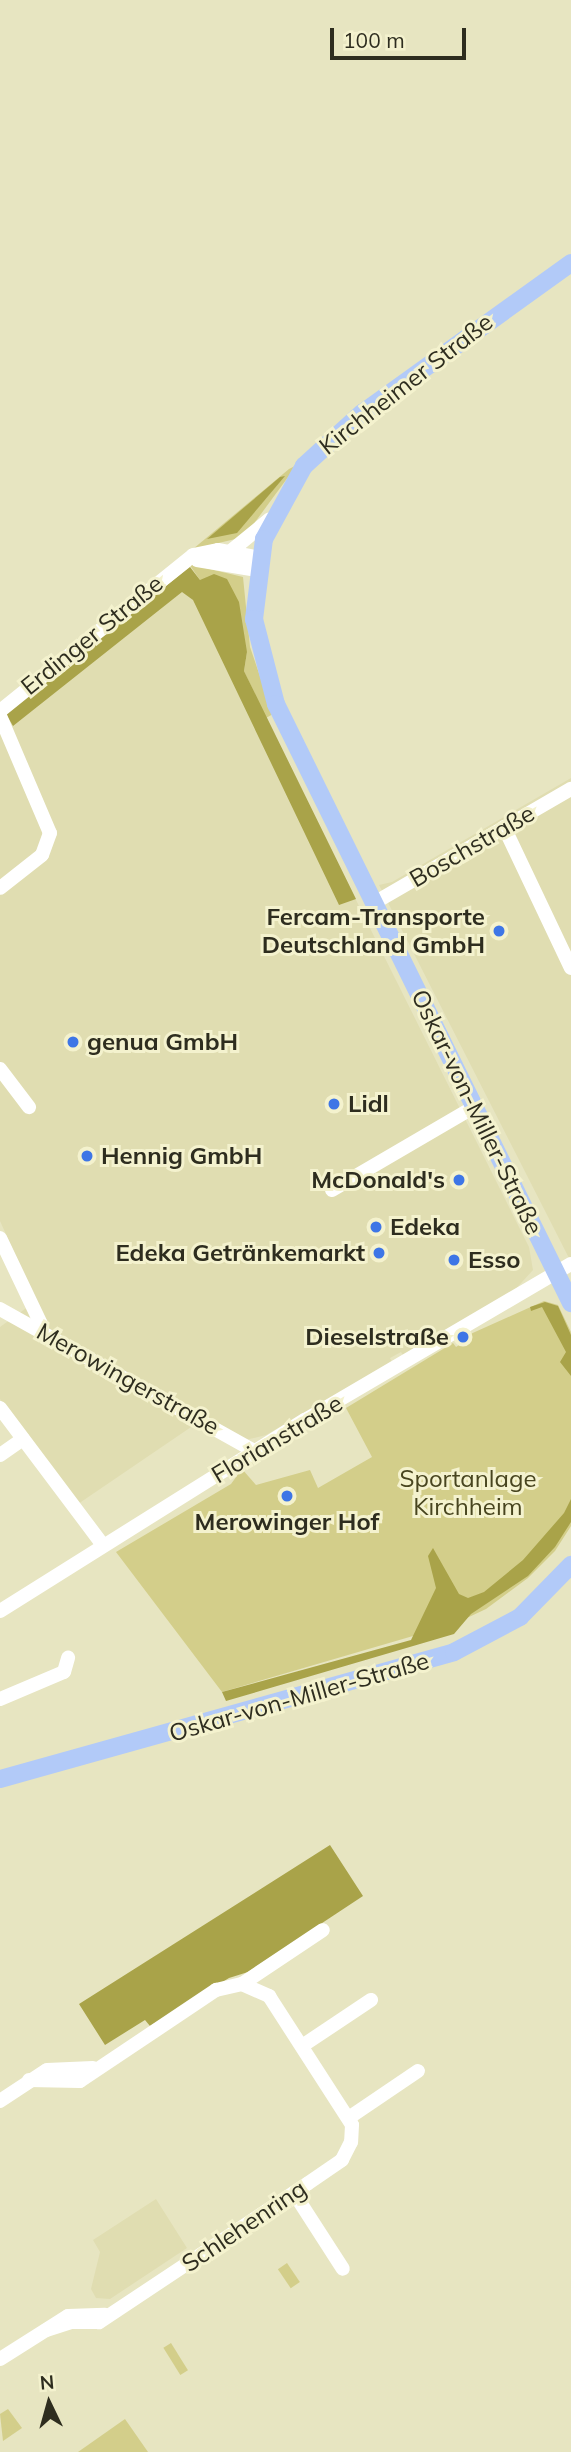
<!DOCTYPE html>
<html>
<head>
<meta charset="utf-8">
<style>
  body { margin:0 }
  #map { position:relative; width:571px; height:2452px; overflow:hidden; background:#e7e5c1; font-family:Mulish,sans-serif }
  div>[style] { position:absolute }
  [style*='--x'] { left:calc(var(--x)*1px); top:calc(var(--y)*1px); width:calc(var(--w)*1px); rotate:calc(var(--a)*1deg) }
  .built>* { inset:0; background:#e0ddb1 }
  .green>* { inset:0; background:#d3ce8a; transform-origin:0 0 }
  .forest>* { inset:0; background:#a9a349 }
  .minor>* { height:14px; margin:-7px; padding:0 7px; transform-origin:7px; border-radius:7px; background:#fff }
  .major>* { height:18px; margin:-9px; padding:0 9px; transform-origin:9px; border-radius:9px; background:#b2caf8 }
  .dots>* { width:19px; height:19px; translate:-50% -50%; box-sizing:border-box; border:4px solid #f4f2ce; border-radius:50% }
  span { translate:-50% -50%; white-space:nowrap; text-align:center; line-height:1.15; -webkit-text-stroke:6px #f4f2ce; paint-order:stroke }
  .street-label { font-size:24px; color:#2e2d1f }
  .poi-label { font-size:24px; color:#2e2d1f; font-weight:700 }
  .right { translate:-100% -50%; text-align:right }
  .left { translate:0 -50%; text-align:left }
  .park-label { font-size:24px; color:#48451f }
  .north { position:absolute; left:14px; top:2368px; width:70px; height:70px; -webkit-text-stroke:5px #f4f2ce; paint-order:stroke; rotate:355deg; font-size:19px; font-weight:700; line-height:28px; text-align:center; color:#2e2d1f }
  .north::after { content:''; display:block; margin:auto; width:24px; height:32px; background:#2e2d1f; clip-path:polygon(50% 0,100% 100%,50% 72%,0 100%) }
  .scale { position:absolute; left:330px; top:28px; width:136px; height:32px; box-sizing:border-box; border:4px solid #2e2d1f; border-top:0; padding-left:9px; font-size:21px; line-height:24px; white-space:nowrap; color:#2e2d1f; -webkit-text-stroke:5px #f4f2ce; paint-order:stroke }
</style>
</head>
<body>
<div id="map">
  <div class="built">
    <div style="clip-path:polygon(190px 567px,529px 1247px,533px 1270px,512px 1293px,403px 1355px,401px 1352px,390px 1358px,392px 1362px,266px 1435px,237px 1442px,197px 1423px,78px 1504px,0 1399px,0 1327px,36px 1301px,0 1221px,0 716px)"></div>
    <div style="clip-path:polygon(571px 778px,571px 1262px,379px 885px,392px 882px)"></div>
    <div style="clip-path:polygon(156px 2199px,187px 2248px,110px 2299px,96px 2298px,91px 2289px,100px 2252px,93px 2240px)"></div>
  </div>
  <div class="green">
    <div style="clip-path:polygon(297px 465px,244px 537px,193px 549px,289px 469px)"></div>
    <div style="clip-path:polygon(189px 564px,243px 577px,250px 647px,273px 714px,266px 718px,244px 671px,247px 652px,209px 580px,200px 580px)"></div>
    <div style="clip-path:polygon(544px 1301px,558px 1305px,571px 1332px,571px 1526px,555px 1551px,528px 1578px,486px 1609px,454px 1624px,222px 1692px,116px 1552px,231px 1484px,242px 1469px,256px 1485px,310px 1470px,318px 1488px,372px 1457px,346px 1408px,453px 1343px,456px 1347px,467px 1340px,466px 1336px)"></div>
    <div style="left:287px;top:2263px;width:23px;height:11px;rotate:56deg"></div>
    <div style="left:171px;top:2343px;width:32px;height:9px;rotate:58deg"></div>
    <div style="clip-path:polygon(8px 2409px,22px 2428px,3px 2441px,0 2414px)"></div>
    <div style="clip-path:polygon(125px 2419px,148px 2452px,78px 2452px)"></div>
  </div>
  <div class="forest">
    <div style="clip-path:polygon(285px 476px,237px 533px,207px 539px,280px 477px)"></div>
    <div style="clip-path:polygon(190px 567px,200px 580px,214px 574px,227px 579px,239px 602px,247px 652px,244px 671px,356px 899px,339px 905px,193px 600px,182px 592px,13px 726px,5px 712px)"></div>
    <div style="clip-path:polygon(545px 1302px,558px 1306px,571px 1335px,571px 1376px,560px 1362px,566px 1352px,542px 1307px,531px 1311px,530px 1307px)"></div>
    <div style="clip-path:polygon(571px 1499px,571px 1522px,555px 1547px,528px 1576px,471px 1614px,454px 1634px,226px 1701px,222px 1692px,411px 1640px,436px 1588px,428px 1556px,433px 1548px,459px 1594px,468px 1598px,484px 1592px,523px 1560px,564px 1513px)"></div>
    <div style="clip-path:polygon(330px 1845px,363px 1896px,248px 1972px,229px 1978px,150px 2026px,145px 2020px,105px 2045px,79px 2004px)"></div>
  </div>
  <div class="minor">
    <div style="--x:231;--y:551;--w:50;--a:-39.4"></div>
    <div style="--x:197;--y:560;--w:61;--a:9.5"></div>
    <div style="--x:0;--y:711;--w:248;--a:-38.9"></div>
    <div style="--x:193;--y:555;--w:25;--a:-11"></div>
    <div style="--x:218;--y:550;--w:43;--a:10.8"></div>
    <div style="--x:0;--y:716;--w:127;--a:66.9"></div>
    <div style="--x:50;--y:833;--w:23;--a:110"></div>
    <div style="--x:42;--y:855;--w:53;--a:141.8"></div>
    <div style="--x:504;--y:827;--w:156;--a:64.6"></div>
    <div style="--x:374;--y:903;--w:228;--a:-30.1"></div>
    <div style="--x:0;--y:1069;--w:48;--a:52.7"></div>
    <div style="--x:332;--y:1190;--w:164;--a:-30.3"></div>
    <div style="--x:0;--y:1238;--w:95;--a:64.5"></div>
    <div style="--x:41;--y:1324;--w:7;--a:106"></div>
    <div style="--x:0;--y:1309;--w:291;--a:29.2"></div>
    <div style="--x:0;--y:1408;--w:170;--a:53.1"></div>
    <div style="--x:0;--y:1455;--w:28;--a:-35"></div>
    <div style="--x:0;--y:1611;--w:360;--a:-32.1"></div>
    <div style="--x:305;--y:1420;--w:308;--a:-30.4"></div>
    <div style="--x:0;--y:1699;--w:69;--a:-22.9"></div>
    <div style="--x:64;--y:1672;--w:15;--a:-74"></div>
    <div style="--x:242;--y:1984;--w:97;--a:-33.7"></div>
    <div style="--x:302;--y:2046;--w:83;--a:-33.7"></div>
    <div style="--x:29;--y:2080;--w:51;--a:1.1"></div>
    <div style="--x:80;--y:2081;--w:164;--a:-33.8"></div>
    <div style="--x:216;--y:1990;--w:27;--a:-13"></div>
    <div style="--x:242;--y:1984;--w:30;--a:24"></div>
    <div style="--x:269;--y:1996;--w:153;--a:57.2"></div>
    <div style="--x:352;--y:2125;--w:17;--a:93"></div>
    <div style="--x:351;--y:2142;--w:20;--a:117"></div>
    <div style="--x:342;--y:2160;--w:42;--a:145.6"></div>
    <div style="--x:307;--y:2184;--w:250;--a:146.4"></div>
    <div style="--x:99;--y:2322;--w:28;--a:180"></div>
    <div style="--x:71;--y:2322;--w:26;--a:162"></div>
    <div style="--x:0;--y:2101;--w:56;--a:-33.4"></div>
    <div style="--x:47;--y:2070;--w:46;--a:-2.5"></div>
    <div style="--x:350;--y:2117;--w:82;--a:-34.1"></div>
    <div style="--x:294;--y:2193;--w:90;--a:57.2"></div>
    <div style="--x:0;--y:2359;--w:80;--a:-32.3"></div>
    <div style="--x:68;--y:2316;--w:37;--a:-2"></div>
  </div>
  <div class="major">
    <div style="--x:571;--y:263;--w:257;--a:144.3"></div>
    <div style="--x:362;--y:413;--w:79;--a:137.6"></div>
    <div style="--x:304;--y:466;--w:83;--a:118.7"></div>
    <div style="--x:264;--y:539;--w:81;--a:97.1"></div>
    <div style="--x:254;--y:619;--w:88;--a:75.5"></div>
    <div style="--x:276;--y:704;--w:668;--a:63.78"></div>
    <div style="--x:0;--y:1779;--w:471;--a:-15.6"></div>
    <div style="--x:454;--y:1652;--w:75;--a:-27.9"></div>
    <div style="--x:520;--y:1617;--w:73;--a:-45.6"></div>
  </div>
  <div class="dots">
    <div style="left:499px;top:931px;background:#3e76e6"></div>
    <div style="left:73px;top:1042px;background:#3e76e6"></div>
    <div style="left:334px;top:1104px;background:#3e76e6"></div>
    <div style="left:87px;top:1156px;background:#3e76e6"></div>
    <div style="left:459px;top:1180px;background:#3e76e6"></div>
    <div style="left:376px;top:1227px;background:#3e76e6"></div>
    <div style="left:379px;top:1253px;background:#3e76e6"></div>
    <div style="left:454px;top:1260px;background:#3e76e6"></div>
    <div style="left:463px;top:1337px;background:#3e76e6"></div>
    <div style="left:287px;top:1496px;background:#3e76e6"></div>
  </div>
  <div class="street-label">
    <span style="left:406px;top:384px;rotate:-38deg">Kirchheimer Straße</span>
    <span style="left:92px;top:635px;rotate:-39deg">Erdinger Straße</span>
    <span style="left:472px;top:846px;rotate:-30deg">Boschstraße</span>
    <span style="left:477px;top:1112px;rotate:64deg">Oskar-von-Miller-Straße</span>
    <span style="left:128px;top:1379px;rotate:29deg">Merowingerstraße</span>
    <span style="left:277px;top:1439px;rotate:-31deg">Florianstraße</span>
    <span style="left:299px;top:1697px;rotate:-16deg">Oskar-von-Miller-Straße</span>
    <span style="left:244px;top:2226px;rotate:-34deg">Schlehenring</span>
  </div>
  <div class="poi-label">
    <span class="right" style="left:485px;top:931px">Fercam-Transporte<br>Deutschland GmbH</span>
    <span class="left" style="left:87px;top:1042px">genua GmbH</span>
    <span class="left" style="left:348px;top:1104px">Lidl</span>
    <span class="left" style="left:101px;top:1156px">Hennig GmbH</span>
    <span class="right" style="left:445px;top:1180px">McDonald's</span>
    <span class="left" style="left:390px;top:1227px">Edeka</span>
    <span class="right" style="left:365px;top:1253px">Edeka Getränkemarkt</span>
    <span class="left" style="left:468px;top:1260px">Esso</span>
    <span class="right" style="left:449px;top:1337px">Dieselstraße</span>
    <span style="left:287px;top:1522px">Merowinger Hof</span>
  </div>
  <div class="park-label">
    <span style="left:468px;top:1493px">Sportanlage<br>Kirchheim</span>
  </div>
  <div class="north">N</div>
  <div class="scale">100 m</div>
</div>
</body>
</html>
